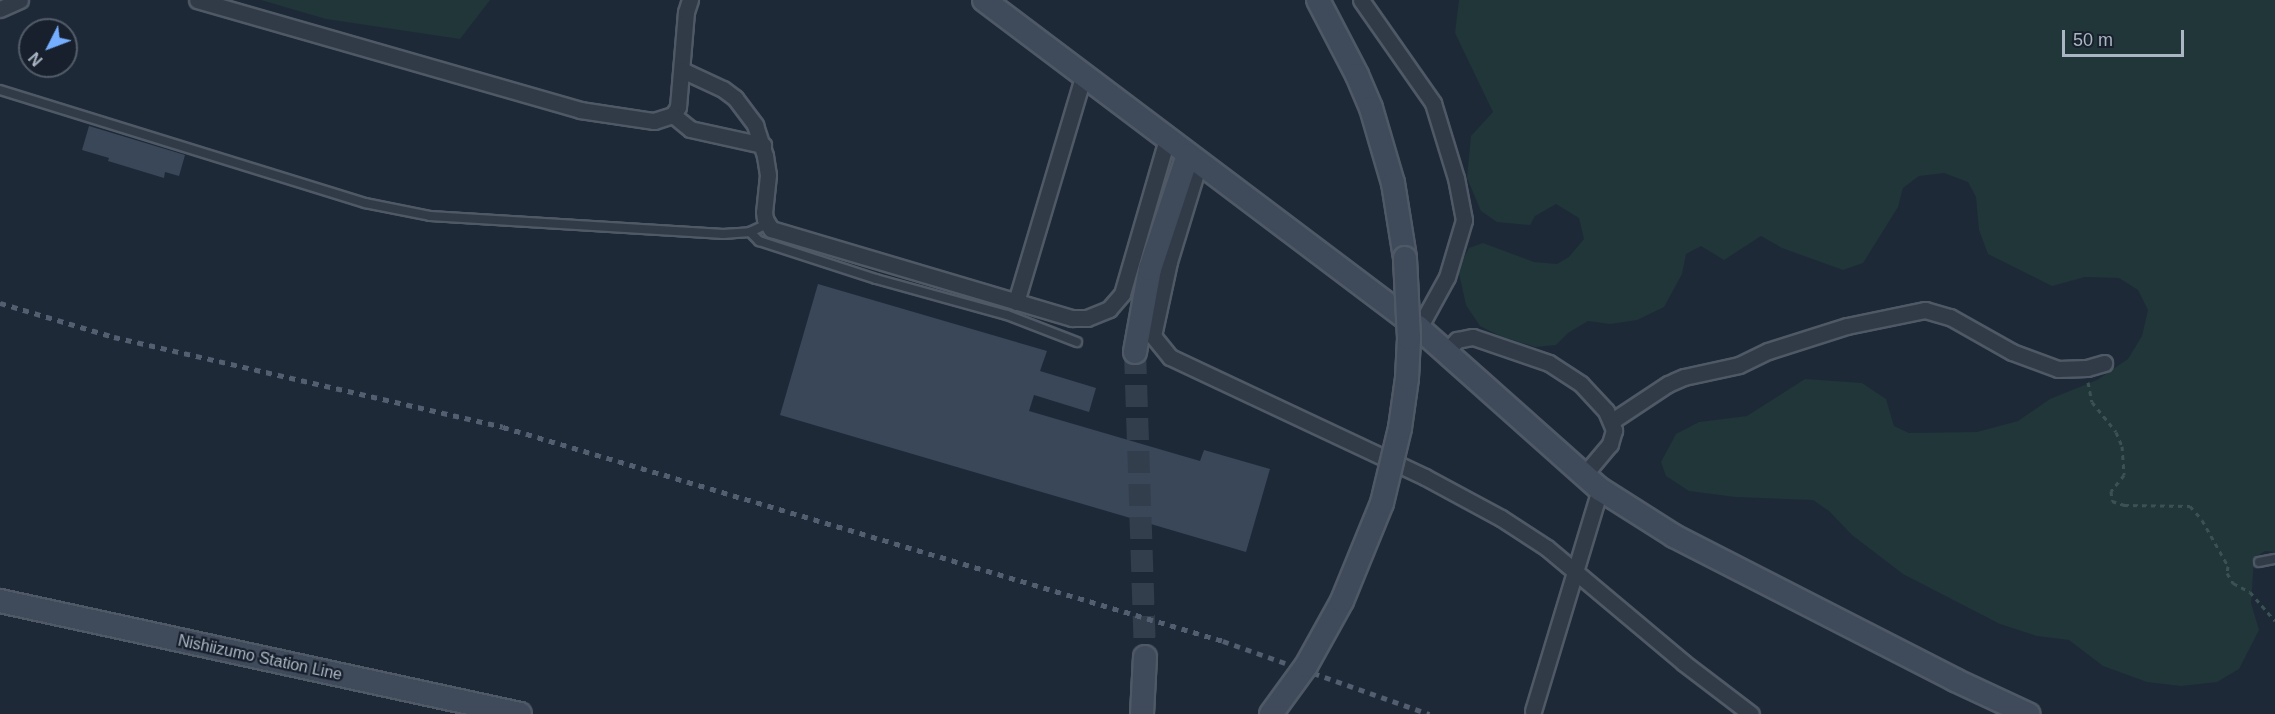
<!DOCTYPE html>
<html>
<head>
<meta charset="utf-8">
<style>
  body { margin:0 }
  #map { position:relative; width:2275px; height:714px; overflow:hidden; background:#1e2938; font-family:Helvetica,sans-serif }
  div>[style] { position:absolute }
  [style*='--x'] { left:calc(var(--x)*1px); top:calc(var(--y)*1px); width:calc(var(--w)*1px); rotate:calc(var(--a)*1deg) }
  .green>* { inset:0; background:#203639 }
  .building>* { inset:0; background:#394758 }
  .secondary-tunnel>* { height:22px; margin-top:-11px; transform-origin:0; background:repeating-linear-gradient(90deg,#333e4d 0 22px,transparent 0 33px) }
  .path>* { height:3px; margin-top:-1.5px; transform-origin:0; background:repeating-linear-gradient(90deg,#3a5253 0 4.5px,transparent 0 9px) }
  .roads { filter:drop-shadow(2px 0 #4f5966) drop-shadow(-2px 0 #4f5966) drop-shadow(0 2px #4f5966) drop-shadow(0 -2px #4f5966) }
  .lane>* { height:8px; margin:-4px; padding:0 4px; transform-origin:4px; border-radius:4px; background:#313b48 }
  .street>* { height:15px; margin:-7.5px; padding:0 7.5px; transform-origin:7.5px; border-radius:7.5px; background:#313b48 }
  .secondary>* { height:22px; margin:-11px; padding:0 11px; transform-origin:11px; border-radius:11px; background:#3f4a5b }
  .rail>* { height:4.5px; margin-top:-2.25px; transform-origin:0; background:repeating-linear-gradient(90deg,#535f70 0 6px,transparent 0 12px) }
  .bridges { filter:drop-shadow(2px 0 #4f5966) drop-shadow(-2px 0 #4f5966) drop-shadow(0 2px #4f5966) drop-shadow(0 -2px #4f5966) }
  .secondary-bridge>* { height:22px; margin:-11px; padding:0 11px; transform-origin:11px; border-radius:11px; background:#3f4a5b }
  span { translate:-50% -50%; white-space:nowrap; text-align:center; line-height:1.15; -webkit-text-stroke:4.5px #17202c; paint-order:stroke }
  .street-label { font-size:16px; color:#abb6c5 }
  .north { position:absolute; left:18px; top:18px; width:60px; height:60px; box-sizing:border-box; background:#17202c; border:2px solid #525c69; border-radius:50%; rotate:228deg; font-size:16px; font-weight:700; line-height:24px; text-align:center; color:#abb6c5 }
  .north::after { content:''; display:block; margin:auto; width:21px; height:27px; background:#76aeff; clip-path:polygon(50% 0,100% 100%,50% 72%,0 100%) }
  .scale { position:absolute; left:2062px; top:30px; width:122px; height:27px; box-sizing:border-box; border:3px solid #abb6c5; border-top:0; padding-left:8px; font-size:18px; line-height:21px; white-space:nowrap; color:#abb6c5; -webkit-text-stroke:4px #17202c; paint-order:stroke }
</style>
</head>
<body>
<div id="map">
  <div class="green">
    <div style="clip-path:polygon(261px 0,490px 0,460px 39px,326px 19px)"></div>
    <div style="clip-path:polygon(1459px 0,2275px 0,2275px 552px,2265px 551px,2254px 558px,2251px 603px,2259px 630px,2239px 669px,2217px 682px,2181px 686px,2147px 682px,2103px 666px,2069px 640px,2037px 636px,2000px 624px,1903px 574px,1852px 535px,1829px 511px,1813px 500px,1735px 497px,1689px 491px,1666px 476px,1661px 462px,1676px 434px,1699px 422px,1747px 416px,1805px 379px,1862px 383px,1886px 399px,1894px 426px,1909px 433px,1977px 432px,2018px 421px,2050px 399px,2097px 380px,2128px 359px,2142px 336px,2148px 310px,2138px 290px,2119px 278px,2085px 277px,2052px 286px,1988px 254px,1979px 230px,1976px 197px,1968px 182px,1944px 173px,1919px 176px,1903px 188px,1898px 207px,1863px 263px,1843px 270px,1782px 248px,1761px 236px,1724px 260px,1701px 246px,1686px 254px,1682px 274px,1664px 307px,1637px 320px,1610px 324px,1588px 321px,1568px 333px,1556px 345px,1535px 347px,1500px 336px,1480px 326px,1466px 305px,1458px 269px,1469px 248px,1483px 243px,1534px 262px,1557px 264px,1569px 257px,1584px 239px,1579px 218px,1556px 204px,1535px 216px,1530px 225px,1497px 222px,1481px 211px,1467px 178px,1471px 136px,1493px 112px,1455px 33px)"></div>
  </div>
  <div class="building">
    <div style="clip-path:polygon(89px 126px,185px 155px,179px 176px,165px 172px,164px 178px,108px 161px,109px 158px,82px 150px)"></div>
    <div style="clip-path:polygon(818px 284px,1047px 351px,1040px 371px,1096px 388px,1089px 412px,1034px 395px,1029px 411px,1200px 461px,1204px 450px,1270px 469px,1246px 552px,780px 415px)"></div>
  </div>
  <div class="secondary-tunnel">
    <div style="--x:1135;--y:352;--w:305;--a:88.1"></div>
  </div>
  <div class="path">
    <div style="--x:2088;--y:382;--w:20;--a:79"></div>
    <div style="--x:2092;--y:402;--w:38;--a:51"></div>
    <div style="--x:2116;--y:432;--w:15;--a:67"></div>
    <div style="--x:2122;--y:446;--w:29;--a:86"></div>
    <div style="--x:2124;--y:475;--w:21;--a:129"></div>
    <div style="--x:2111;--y:491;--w:10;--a:84"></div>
    <div style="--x:2112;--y:501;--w:13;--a:18"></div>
    <div style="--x:2124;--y:505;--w:66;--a:0.9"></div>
    <div style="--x:2190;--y:506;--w:18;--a:49"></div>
    <div style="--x:2202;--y:520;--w:53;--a:60.5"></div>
    <div style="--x:2228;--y:566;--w:7;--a:98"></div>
    <div style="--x:2227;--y:573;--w:12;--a:59"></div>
    <div style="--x:2233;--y:583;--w:19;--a:28"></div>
    <div style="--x:2250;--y:592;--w:38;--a:49"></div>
  </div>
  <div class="roads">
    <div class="lane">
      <div style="--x:0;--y:90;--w:382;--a:17.2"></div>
      <div style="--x:365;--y:203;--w:66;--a:11.3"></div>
      <div style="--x:430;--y:216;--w:294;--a:3.5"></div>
      <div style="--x:723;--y:234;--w:27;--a:-4"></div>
      <div style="--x:750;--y:232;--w:19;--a:-25"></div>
      <div style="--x:750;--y:232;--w:13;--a:45"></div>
      <div style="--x:759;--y:241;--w:123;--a:18"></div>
      <div style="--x:876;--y:279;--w:136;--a:15.4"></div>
      <div style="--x:1007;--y:315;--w:75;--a:21.1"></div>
      <div style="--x:2259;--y:562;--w:16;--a:-11"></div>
    </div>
    <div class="street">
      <div style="--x:197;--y:0;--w:398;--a:16"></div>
      <div style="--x:580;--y:110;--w:75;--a:8.5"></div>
      <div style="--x:654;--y:121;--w:20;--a:-18"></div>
      <div style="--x:673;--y:115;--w:9;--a:-58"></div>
      <div style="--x:678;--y:107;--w:95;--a:-85.2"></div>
      <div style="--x:686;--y:12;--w:13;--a:-72"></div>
      <div style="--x:1361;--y:0;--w:126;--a:55"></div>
      <div style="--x:1433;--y:103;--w:78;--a:73"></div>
      <div style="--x:1456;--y:178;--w:43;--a:79.2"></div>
      <div style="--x:1464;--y:220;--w:59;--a:106.6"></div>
      <div style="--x:1447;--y:277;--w:58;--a:118.8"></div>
      <div style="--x:0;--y:9;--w:22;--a:-24"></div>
      <div style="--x:682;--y:70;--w:45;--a:24.9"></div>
      <div style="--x:723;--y:89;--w:15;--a:37"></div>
      <div style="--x:735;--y:98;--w:34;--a:53"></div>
      <div style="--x:755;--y:125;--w:33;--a:72"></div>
      <div style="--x:765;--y:156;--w:19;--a:81"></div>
      <div style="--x:768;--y:175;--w:37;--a:96"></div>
      <div style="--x:764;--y:212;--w:7;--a:82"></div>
      <div style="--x:765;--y:219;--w:12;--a:59"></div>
      <div style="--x:771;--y:229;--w:314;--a:16.5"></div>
      <div style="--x:1072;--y:318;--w:15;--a:0"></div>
      <div style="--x:1087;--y:318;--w:24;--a:-22"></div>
      <div style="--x:1109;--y:309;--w:20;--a:-49"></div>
      <div style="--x:1122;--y:294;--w:161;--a:-73.8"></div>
      <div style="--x:673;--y:115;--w:22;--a:39"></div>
      <div style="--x:690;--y:129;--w:75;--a:12.4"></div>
      <div style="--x:1199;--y:163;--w:103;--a:106.9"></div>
      <div style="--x:1169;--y:262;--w:76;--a:102.2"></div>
      <div style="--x:1153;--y:336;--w:27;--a:51"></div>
      <div style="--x:1170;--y:357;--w:282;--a:25.2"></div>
      <div style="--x:1425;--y:477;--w:86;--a:28.3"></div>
      <div style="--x:1501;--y:518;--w:55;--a:33.1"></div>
      <div style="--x:1547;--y:548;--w:179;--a:40"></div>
      <div style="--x:1684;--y:663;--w:84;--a:37.3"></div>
      <div style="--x:1016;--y:302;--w:238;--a:-73.4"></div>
      <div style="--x:1447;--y:351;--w:15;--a:-48"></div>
      <div style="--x:1457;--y:340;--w:16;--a:-11"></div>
      <div style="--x:1473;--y:337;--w:80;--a:18.9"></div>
      <div style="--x:1549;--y:363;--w:38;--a:33"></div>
      <div style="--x:1581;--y:384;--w:37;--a:47"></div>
      <div style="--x:1606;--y:411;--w:21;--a:67"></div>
      <div style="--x:1614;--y:430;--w:15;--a:106"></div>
      <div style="--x:1610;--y:444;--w:40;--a:130"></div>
      <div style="--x:1612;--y:421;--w:67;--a:-33.5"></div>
      <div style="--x:1668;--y:384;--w:17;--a:-24"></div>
      <div style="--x:1684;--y:377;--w:56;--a:-12.3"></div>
      <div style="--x:1739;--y:365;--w:32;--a:-26"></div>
      <div style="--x:1768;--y:351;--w:83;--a:-17.6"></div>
      <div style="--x:1847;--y:326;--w:80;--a:-11.6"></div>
      <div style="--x:1925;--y:310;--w:26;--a:16"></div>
      <div style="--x:1950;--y:317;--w:71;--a:29.4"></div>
      <div style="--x:2012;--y:352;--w:49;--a:20.3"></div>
      <div style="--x:2058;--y:369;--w:29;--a:-2"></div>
      <div style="--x:2087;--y:368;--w:18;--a:-16"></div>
      <div style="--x:1533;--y:711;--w:232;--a:-73.2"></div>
    </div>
    <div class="secondary">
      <div style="--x:984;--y:0;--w:545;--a:37.02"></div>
      <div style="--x:1419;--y:328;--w:242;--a:41.7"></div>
      <div style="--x:1600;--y:489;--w:88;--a:32.4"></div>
      <div style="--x:1674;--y:536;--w:316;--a:27.1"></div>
      <div style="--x:1955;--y:680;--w:81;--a:25"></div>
      <div style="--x:1318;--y:0;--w:85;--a:62.5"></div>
      <div style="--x:1357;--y:75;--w:36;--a:67"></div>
      <div style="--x:1371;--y:108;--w:78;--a:73.7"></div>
      <div style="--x:1393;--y:183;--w:76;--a:80.9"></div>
      <div style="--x:1135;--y:352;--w:84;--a:-79.8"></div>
      <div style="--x:1150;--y:269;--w:120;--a:-71.6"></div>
      <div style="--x:0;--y:601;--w:532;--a:12.26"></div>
      <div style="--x:1142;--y:714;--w:57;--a:-87"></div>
    </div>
  </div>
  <div class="rail">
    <div style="--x:0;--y:303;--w:119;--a:16.6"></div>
    <div style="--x:114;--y:337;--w:399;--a:13"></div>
    <div style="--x:503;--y:427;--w:751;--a:16.55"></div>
    <div style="--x:1223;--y:641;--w:219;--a:19.5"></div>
  </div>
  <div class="bridges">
    <div class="secondary-bridge">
      <div style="--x:1271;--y:714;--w:59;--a:-53.9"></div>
      <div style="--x:1306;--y:666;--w:74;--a:-61"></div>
      <div style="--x:1342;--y:601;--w:106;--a:-67.8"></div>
      <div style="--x:1382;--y:503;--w:77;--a:-76.5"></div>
      <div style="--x:1400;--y:428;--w:50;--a:-82"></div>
      <div style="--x:1407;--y:378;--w:40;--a:-87.1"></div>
      <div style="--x:1409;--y:338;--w:80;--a:-92.9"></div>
    </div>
  </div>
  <div class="street-label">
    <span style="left:260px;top:658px;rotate:12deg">Nishiizumo Station Line</span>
  </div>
  <div class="north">N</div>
  <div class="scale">50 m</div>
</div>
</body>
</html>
